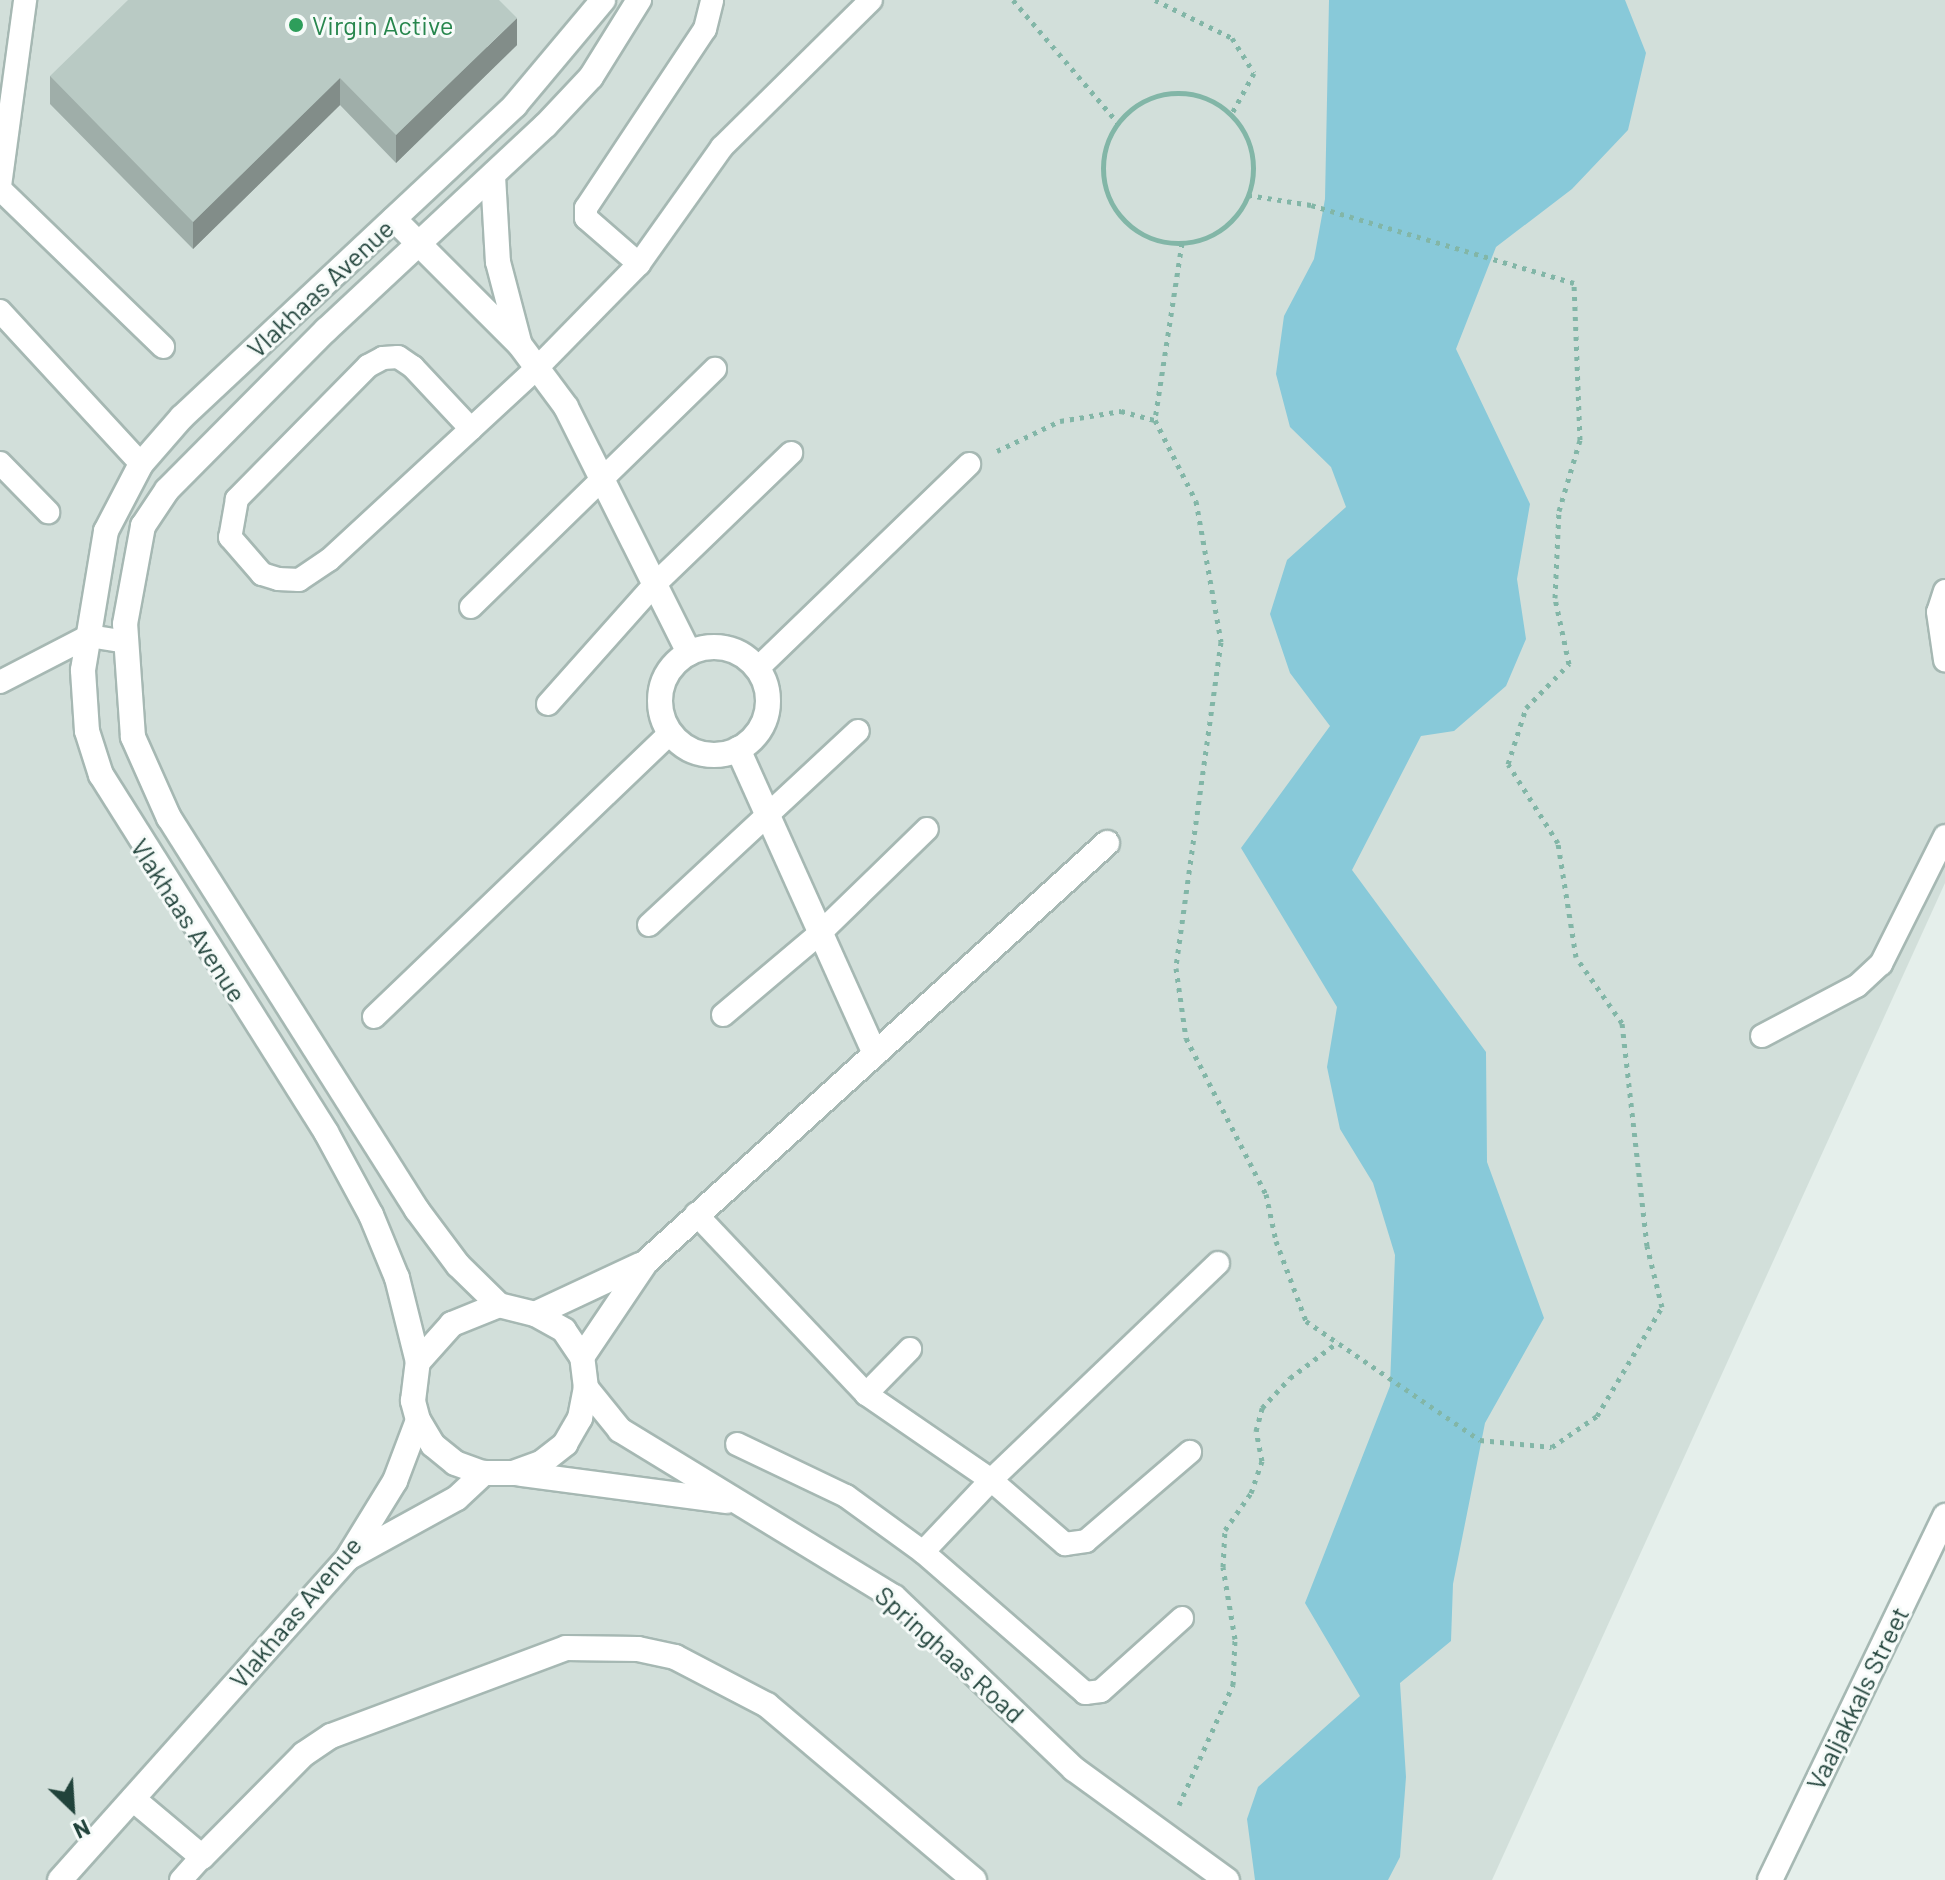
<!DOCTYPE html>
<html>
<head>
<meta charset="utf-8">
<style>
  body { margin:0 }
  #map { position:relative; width:1945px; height:1880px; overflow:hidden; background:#e5efeb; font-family:Barlow,sans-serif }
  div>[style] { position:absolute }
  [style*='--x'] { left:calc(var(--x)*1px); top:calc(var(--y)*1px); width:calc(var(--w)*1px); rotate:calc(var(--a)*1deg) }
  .built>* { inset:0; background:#d2dfda }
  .water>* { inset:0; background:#88c9d9 }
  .path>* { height:5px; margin-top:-2.5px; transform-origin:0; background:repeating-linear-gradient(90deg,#82b6a7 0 4px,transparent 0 10px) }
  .path>.ring { margin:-2.5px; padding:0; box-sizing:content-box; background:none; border:5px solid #82b6a7; border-radius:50% }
  .roads { filter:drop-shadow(2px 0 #a6b8b3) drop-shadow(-2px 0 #a6b8b3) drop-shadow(0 2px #a6b8b3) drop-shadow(0 -2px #a6b8b3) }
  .lane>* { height:22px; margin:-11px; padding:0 11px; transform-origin:11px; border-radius:11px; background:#fff }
  .street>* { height:24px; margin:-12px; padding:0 12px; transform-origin:12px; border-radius:12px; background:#fff }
  .street>.ring { margin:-12px; padding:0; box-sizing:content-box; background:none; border:24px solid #fff; border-radius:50% }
  .wall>* { inset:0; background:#9faea9 }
  .shaded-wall>* { inset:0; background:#828d89 }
  .building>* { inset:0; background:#b9cac4 }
  .dots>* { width:22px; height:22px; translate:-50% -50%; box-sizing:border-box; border:4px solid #f6fbf9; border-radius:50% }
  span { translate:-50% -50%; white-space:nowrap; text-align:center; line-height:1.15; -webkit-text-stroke:6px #f6fbf9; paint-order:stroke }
  .leisure-label { font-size:26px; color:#27864d }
  .left { translate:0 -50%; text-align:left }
  .street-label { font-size:26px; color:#21433b }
  .north { position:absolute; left:32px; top:1768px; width:80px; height:80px; -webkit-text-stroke:6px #f6fbf9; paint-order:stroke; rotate:155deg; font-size:22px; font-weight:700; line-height:32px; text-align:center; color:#21433b }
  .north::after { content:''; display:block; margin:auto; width:28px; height:36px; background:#21433b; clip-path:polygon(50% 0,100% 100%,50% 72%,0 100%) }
</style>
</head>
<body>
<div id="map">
  <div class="built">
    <div style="clip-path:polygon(0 0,1945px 0,1945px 883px,1492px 1880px,0 1880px)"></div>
  </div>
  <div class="water">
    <div style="clip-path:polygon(1329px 0,1625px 0,1646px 53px,1628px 130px,1572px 189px,1496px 247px,1456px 349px,1530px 504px,1517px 579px,1526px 639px,1506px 686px,1454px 731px,1421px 736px,1352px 870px,1486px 1052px,1487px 1162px,1544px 1318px,1485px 1423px,1453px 1584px,1451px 1641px,1400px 1683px,1406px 1777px,1400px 1857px,1388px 1880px,1255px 1880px,1247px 1819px,1258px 1787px,1360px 1696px,1305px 1603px,1390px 1386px,1395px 1255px,1373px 1183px,1340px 1129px,1327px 1067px,1337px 1007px,1241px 848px,1330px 726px,1290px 673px,1270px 614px,1287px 560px,1346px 507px,1331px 467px,1290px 427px,1276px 374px,1284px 316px,1314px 259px,1325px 199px)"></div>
  </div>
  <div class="path">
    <div style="--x:1013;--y:0;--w:162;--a:49.5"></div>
    <div style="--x:1155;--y:0;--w:86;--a:26.3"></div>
    <div style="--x:1232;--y:38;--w:41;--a:57.8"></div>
    <div style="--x:1254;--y:73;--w:48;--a:118.7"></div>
    <div class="ring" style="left:1103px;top:93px;width:145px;height:145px"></div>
    <div style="--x:1182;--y:243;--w:179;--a:98.7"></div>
    <div style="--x:1155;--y:420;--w:91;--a:63.2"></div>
    <div style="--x:1196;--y:501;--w:143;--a:79.9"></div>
    <div style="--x:1221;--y:642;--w:329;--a:97.9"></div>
    <div style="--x:1176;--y:968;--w:71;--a:81.9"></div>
    <div style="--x:1186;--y:1038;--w:175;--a:62.9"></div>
    <div style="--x:1266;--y:1194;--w:48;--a:78"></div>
    <div style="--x:1276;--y:1241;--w:85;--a:69.4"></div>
    <div style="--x:1306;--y:1321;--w:211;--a:34.4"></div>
    <div style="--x:1480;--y:1440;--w:72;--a:5.6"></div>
    <div style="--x:1552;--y:1447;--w:55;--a:-34.6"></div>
    <div style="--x:1597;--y:1416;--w:127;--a:-59.2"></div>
    <div style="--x:1662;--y:1307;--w:63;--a:-103.8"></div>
    <div style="--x:1647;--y:1246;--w:224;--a:-96.4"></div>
    <div style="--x:1622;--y:1023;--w:80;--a:-124.9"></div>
    <div style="--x:1576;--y:957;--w:115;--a:-99"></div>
    <div style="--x:1558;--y:843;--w:93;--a:-122.3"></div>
    <div style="--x:1508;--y:764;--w:59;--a:-72.2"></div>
    <div style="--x:1526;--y:708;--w:62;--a:-45.7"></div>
    <div style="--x:1569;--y:664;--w:67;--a:-102"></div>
    <div style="--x:1555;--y:598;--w:87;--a:-87.4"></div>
    <div style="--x:1559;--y:511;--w:74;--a:-73.5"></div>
    <div style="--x:1580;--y:440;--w:157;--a:-92.2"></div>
    <div style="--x:1574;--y:283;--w:274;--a:-163.5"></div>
    <div style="--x:1311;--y:205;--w:64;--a:-171"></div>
    <div style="--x:997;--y:451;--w:70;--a:-25.5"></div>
    <div style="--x:1060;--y:421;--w:62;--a:-9.3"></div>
    <div style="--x:1121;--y:411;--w:35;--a:15"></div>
    <div style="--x:1179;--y:1805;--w:132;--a:-65.8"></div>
    <div style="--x:1233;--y:1685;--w:46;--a:-87.5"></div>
    <div style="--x:1235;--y:1639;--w:73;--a:-99.5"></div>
    <div style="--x:1223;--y:1567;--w:37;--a:-87"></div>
    <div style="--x:1225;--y:1530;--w:45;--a:-54.9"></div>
    <div style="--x:1251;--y:1493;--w:34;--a:-71"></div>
    <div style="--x:1262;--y:1461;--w:31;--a:-101"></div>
    <div style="--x:1256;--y:1431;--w:24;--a:-75"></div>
    <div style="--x:1262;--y:1408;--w:41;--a:-47"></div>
    <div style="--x:1290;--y:1378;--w:60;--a:-36.9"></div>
  </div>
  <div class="roads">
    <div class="lane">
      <div style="--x:0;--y:186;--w:188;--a:-82.3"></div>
      <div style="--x:0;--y:189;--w:227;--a:44.1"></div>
      <div style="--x:639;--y:264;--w:70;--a:-139"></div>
      <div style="--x:586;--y:218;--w:10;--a:-90"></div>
      <div style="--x:586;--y:208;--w:215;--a:-56.4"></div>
      <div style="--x:705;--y:29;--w:30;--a:-76"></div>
      <div style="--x:0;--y:311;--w:208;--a:47.3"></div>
      <div style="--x:471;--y:429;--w:85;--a:-133.1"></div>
      <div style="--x:413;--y:367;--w:18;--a:-146"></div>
      <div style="--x:398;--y:357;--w:15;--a:176"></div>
      <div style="--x:383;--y:358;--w:17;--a:152"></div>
      <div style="--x:368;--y:366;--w:187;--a:134.6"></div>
      <div style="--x:237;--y:499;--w:39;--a:100"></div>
      <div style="--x:230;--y:537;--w:49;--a:49.1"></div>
      <div style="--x:262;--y:574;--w:17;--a:17"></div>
      <div style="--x:278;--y:579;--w:21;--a:3"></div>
      <div style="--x:299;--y:580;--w:36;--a:-34"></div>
      <div style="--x:329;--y:560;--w:193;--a:-42.7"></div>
      <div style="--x:471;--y:429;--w:93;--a:-42.8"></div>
      <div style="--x:539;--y:366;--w:143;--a:-45.6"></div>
      <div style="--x:639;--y:264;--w:143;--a:-54.6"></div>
      <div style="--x:722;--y:147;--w:209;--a:-44.6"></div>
      <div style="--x:0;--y:463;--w:69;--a:45.6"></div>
      <div style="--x:1945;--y:591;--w:22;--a:108"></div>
      <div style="--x:1938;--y:612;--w:49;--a:81.7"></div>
      <div style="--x:471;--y:607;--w:341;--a:-44.3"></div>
      <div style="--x:757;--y:669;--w:295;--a:-44"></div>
      <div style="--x:0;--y:682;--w:100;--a:-27.3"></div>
      <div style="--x:89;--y:636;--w:36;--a:9"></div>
      <div style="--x:548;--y:704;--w:161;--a:-48.3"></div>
      <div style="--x:655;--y:584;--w:189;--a:-43.9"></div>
      <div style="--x:649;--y:925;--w:285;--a:-42.9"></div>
      <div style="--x:723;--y:1015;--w:127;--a:-40.2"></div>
      <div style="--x:820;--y:933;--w:149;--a:-44.2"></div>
      <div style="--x:374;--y:1017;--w:410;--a:-43.8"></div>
      <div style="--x:1762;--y:1036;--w:107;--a:-27.8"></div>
      <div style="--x:1857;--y:986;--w:33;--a:-43"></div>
      <div style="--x:1881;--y:964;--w:143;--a:-63.4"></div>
      <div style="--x:696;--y:1214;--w:248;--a:46.6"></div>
      <div style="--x:866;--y:1394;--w:152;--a:34.5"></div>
      <div style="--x:991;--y:1480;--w:98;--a:40.9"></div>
      <div style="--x:1065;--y:1544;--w:21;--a:-8"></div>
      <div style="--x:1086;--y:1541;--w:137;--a:-40.6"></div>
      <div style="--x:866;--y:1394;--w:63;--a:-45.6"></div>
      <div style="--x:737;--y:1444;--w:121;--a:25.5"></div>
      <div style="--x:846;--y:1496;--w:95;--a:36"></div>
      <div style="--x:923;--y:1552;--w:215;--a:41"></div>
      <div style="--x:1085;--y:1693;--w:16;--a:-7"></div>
      <div style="--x:1101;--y:1691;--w:109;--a:-42"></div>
      <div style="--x:923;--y:1552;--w:99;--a:-46.6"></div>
      <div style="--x:991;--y:1480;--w:314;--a:-43.7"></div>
      <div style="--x:181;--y:1880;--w:31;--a:-48"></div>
    </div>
    <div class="street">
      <div style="--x:493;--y:176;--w:86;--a:86.7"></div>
      <div style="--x:498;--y:262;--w:83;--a:75.3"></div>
      <div style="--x:394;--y:219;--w:178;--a:45"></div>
      <div style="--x:520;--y:345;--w:77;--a:53.4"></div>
      <div style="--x:566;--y:407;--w:275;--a:63.4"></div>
      <div class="ring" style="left:660px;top:647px;width:84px;height:84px"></div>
      <div style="--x:738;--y:749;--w:334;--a:65.8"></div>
      <div style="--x:499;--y:1305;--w:57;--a:-135.7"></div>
      <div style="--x:458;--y:1265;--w:69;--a:-126.7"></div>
      <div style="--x:417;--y:1210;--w:464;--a:-122.3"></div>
      <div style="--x:169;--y:818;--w:89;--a:-114"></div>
      <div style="--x:133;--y:737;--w:113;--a:-94"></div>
      <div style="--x:125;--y:624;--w:100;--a:-79.6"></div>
      <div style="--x:143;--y:526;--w:43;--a:-56.3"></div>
      <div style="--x:167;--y:490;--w:226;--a:-45.2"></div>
      <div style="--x:326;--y:330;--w:299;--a:-43"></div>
      <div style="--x:545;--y:126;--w:67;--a:-46.8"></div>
      <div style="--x:591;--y:77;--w:91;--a:-58.1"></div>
      <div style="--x:535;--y:1314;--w:116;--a:-25"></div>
      <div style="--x:582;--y:1357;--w:115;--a:-56"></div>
      <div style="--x:646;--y:1262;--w:623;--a:-42.27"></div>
      <div style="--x:586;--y:1388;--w:54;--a:51"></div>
      <div style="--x:620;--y:1430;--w:321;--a:31.4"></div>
      <div style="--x:894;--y:1597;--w:249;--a:43.7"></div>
      <div style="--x:1074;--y:1769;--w:189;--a:36"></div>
      <div style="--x:418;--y:1420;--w:29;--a:59"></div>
      <div style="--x:433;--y:1445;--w:28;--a:39"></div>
      <div style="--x:455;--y:1463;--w:30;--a:20"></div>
      <div style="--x:483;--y:1473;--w:30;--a:0"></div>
      <div style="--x:513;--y:1473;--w:30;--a:-20"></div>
      <div style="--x:541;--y:1463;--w:31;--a:-38"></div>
      <div style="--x:565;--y:1444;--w:30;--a:-60"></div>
      <div style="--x:580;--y:1418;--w:31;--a:-79"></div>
      <div style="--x:586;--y:1388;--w:31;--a:-97"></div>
      <div style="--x:582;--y:1357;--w:32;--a:-124"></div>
      <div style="--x:564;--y:1330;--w:33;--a:-151"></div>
      <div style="--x:535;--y:1314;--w:37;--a:-166"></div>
      <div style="--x:499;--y:1305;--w:51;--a:158"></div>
      <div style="--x:452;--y:1324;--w:51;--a:131.8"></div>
      <div style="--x:521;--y:1474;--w:207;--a:7.5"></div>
      <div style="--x:348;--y:1558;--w:124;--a:-28.8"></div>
      <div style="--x:457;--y:1498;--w:37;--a:-43"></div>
      <div style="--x:133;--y:1799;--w:90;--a:40"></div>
      <div style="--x:202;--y:1857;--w:145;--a:-45.3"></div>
      <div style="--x:304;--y:1754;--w:32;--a:-34"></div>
      <div style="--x:331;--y:1736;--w:251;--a:-20.5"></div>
      <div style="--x:566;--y:1648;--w:72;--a:0.8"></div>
      <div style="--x:638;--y:1649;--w:38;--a:12"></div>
      <div style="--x:675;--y:1657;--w:104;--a:27.6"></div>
      <div style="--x:767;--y:1705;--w:271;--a:40.2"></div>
      <div style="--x:60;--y:1880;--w:431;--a:-48.2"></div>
      <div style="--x:347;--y:1559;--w:92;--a:-58.4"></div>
      <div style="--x:395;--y:1481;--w:65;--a:-69.3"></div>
      <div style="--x:418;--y:1420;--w:20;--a:-105"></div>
      <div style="--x:413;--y:1401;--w:39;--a:-83"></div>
      <div style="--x:418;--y:1362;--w:87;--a:-104"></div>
      <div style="--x:397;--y:1278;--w:68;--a:-112.4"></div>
      <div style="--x:371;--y:1215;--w:94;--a:-118.5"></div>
      <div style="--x:326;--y:1132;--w:422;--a:-122.2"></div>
      <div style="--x:101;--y:775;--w:46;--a:-107.7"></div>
      <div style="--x:87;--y:731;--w:61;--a:-93.8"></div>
      <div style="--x:83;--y:670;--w:141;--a:-80.6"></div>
      <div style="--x:106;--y:531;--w:76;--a:-62.4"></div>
      <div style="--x:141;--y:464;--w:62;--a:-48.9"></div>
      <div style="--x:182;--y:417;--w:456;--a:-43.1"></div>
      <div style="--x:515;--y:105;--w:137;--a:-50"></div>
      <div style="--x:1770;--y:1880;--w:404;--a:-64.3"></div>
    </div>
  </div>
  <div class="wall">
    <div style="clip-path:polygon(517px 45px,396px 163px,340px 105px,193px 249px,50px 104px,50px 76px)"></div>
  </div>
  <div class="shaded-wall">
    <div style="clip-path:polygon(517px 18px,517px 45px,396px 163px,396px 135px)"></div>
    <div style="clip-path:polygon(340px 78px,340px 105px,193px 249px,193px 222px)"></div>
  </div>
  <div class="building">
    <div style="clip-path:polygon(128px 0,499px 0,517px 18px,396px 135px,340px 78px,193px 222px,50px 76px)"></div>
  </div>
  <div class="dots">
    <div style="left:296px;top:25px;background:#2e9e5b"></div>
  </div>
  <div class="leisure-label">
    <span class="left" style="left:312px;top:25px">Virgin Active</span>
  </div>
  <div class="street-label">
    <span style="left:320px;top:288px;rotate:-43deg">Vlakhaas Avenue</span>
    <span style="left:189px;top:920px;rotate:57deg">Vlakhaas Avenue</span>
    <span style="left:295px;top:1612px;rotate:-50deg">Vlakhaas Avenue</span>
    <span style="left:950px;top:1654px;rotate:42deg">Springhaas Road</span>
    <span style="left:1857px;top:1698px;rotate:-64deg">Vaaljakkals Street</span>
  </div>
  <div class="north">N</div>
</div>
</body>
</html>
